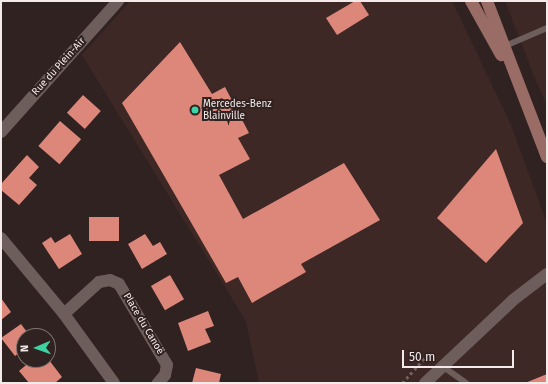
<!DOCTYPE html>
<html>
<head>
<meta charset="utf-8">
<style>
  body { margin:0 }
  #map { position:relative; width:548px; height:384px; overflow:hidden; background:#302220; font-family:"Fira Sans",sans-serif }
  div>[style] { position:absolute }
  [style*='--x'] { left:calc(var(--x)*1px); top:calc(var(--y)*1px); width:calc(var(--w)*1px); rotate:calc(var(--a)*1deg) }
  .built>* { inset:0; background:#3d2825 }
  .building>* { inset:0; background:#dd877b; transform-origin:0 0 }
  .path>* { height:2.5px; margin-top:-1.25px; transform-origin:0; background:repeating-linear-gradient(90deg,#6f6260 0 3px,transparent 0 6px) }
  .lane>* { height:6px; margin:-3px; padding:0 3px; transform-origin:3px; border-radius:3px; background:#6e5e5b }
  .street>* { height:12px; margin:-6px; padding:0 6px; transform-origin:6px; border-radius:6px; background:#6e5e5b }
  .secondary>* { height:12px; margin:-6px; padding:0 6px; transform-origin:6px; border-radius:6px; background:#996c65 }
  .dots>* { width:11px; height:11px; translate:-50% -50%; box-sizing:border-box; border:2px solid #302220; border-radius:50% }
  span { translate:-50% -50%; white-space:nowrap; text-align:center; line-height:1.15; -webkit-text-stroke:4px #302220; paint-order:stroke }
  .street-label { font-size:10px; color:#f4eae9 }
  .poi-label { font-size:10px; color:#f4eae9 }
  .left { translate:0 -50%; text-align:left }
  .frame { position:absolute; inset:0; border:2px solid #f4eae9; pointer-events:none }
  .north { position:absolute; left:16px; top:328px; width:40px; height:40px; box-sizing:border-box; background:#302220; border:1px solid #7e7270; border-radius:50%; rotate:268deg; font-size:11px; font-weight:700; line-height:16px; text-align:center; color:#f4eae9 }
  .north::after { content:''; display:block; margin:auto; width:14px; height:18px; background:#3cd4a4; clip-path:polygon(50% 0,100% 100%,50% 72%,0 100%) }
  .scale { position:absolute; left:402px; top:350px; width:112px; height:18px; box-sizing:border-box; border:2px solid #f4eae9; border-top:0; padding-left:5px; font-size:12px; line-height:14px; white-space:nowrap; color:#f4eae9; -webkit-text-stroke:3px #302220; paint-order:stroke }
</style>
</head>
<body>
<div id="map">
  <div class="built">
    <div style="clip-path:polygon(130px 1px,452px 1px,511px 125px,547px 224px,547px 383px,259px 383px,246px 321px,82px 55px)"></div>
    <div style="clip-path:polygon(505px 1px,547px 1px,547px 105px,536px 81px)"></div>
  </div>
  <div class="building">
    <div style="clip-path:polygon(355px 1px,360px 1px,369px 15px,337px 35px,326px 18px)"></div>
    <div style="clip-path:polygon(180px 42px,212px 94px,225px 87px,249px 133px,238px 138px,250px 159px,219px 175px,243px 219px,344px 163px,380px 220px,301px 264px,306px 272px,252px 303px,238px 277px,226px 283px,122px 103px)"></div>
    <div style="left:83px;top:95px;width:24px;height:24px;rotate:42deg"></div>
    <div style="left:60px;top:121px;width:28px;height:33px;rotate:41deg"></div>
    <div style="clip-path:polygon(496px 149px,523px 223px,486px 263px,437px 218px)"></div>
    <div style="clip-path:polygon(27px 155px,39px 167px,29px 178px,37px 185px,19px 205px,1px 190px,1px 184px)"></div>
    <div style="left:89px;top:217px;width:30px;height:24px"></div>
    <div style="clip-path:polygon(70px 234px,82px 254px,59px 269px,42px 243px,51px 237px,55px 243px)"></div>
    <div style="clip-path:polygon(145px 234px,153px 246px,160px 242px,167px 254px,142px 269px,128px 244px)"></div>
    <div style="left:170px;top:275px;width:28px;height:22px;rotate:60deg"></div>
    <div style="clip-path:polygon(1px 298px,11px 312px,1px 320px)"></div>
    <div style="clip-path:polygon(208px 311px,214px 326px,205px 329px,211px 342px,188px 351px,178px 323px)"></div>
    <div style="clip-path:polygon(21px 324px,30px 336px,24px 336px,24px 349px,15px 356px,1px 338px)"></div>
    <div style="clip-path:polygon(32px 360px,49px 360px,62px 377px,55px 383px,29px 383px,19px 371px)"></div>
    <div style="clip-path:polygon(196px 368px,221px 374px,219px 383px,192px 383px)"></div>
    <div style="clip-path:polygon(547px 374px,547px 383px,525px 383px)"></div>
  </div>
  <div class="path">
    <div style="--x:402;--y:383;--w:40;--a:-48"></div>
  </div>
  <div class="lane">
    <div style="--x:503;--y:47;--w:48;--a:-23.4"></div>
    <div style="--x:442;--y:366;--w:29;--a:35"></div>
  </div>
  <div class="street">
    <div style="--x:1;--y:132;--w:176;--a:-48.2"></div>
    <div style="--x:1;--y:238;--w:99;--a:50.3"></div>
    <div style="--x:64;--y:314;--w:85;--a:54.1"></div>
    <div style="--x:64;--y:314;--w:47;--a:-42.4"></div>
    <div style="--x:99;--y:282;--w:11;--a:-10"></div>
    <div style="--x:110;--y:280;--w:10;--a:24"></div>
    <div style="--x:119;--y:284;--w:94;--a:59.3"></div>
    <div style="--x:167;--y:365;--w:10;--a:101"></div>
    <div style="--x:165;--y:375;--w:11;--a:131"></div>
    <div style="--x:425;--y:383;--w:121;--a:-43.3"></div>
    <div style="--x:513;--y:300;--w:43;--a:-37.4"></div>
  </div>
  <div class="secondary">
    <div style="--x:471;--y:1;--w:62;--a:60.9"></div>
    <div style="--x:487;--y:1;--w:167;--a:69"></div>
  </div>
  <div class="dots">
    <div style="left:195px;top:110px;background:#3cd4a4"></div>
  </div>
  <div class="street-label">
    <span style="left:59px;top:67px;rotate:-48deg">Rue du Plein-Air</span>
    <span style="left:143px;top:324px;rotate:59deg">Place du Canoë</span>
  </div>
  <div class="poi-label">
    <span class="left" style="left:203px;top:110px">Mercedes-Benz<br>Blainville</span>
  </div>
  <div class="frame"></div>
  <div class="north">N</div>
  <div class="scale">50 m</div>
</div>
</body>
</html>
